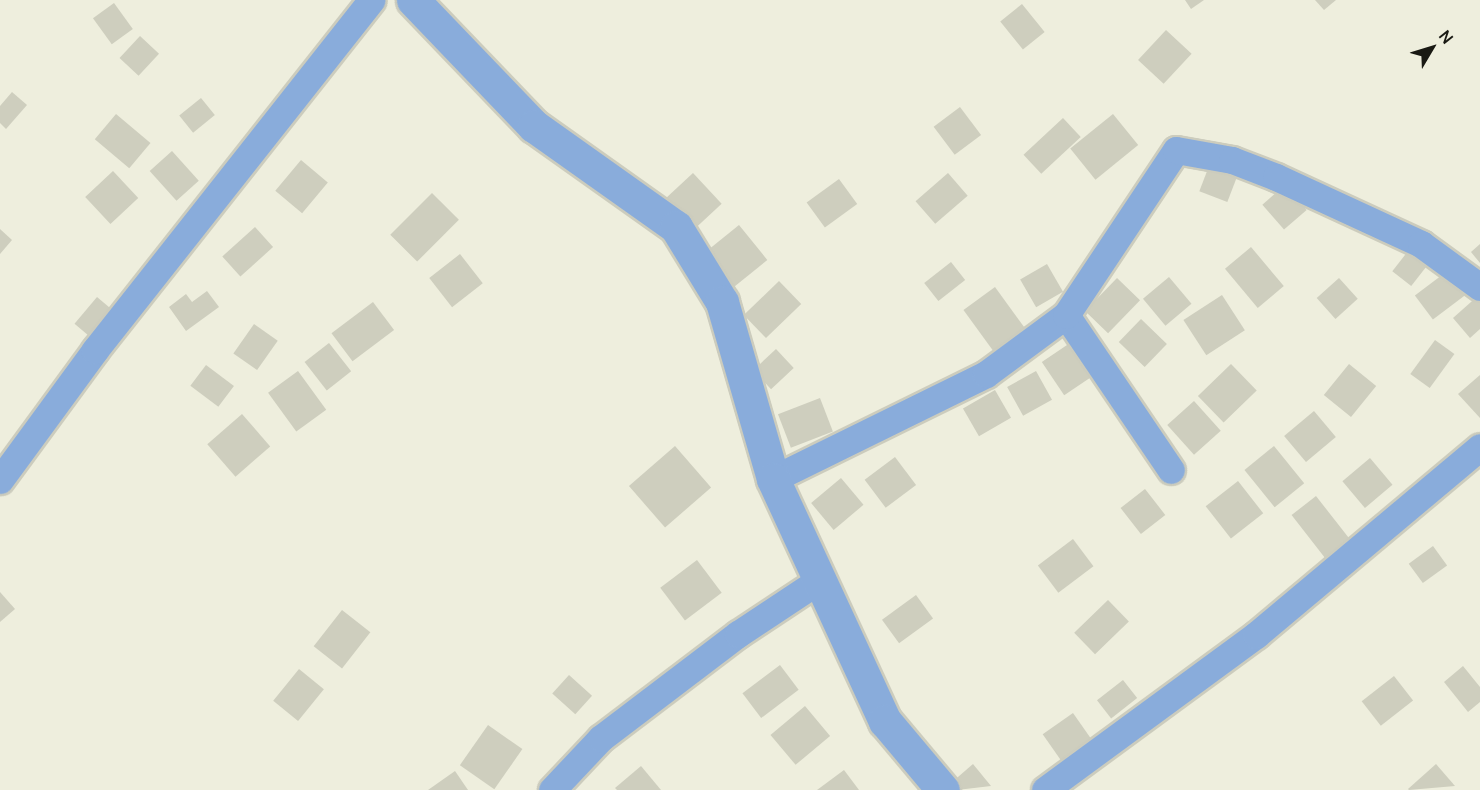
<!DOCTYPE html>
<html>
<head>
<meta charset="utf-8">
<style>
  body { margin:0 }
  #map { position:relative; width:1480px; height:790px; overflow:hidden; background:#eed; font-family:Manrope,sans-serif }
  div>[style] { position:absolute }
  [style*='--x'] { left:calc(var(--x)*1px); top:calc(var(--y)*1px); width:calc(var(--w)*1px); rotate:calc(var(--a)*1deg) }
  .building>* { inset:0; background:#cecebe; transform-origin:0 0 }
  .roads { filter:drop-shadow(2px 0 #ccccbd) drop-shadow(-2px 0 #ccccbd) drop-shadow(0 2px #ccccbd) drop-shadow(0 -2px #ccccbd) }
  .minor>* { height:27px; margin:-13.5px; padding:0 13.5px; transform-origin:13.5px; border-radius:13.5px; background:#89acdb }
  .tertiary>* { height:33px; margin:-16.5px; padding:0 16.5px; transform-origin:16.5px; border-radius:16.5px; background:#89acdb }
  span { translate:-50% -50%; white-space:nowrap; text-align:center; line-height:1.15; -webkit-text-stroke:6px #eed; paint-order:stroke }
  .north { position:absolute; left:1402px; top:18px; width:60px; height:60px; -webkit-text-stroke:4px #eed; paint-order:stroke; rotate:52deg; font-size:16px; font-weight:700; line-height:24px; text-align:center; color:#191913 }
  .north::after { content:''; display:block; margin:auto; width:21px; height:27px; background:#191913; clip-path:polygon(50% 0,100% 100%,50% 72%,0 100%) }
</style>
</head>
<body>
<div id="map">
  <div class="building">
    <div style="clip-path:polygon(1185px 0,1204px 0,1191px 9px)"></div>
    <div style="clip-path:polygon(1315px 0,1336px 0,1324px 10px)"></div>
    <div style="left:114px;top:3px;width:32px;height:26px;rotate:54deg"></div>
    <div style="left:1022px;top:4px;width:36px;height:28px;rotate:51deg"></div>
    <div style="left:1166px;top:30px;width:35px;height:41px;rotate:43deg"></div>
    <div style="left:140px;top:36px;width:26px;height:30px;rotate:43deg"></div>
    <div style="clip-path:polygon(12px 92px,27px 105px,6px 129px,0 123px,0 106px)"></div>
    <div style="left:201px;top:98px;width:22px;height:28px;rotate:51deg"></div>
    <div style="left:960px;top:107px;width:35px;height:33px;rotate:53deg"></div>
    <div style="left:116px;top:114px;width:45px;height:33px;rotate:40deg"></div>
    <div style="left:1113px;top:114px;width:40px;height:55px;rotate:51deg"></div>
    <div style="left:1063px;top:118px;width:26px;height:54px;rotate:47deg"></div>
    <div style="left:172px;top:151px;width:40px;height:30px;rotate:48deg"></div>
    <div style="left:301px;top:160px;width:35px;height:40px;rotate:40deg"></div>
    <div style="left:1209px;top:166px;width:30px;height:27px;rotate:21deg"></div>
    <div style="left:113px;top:171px;width:37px;height:38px;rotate:47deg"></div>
    <div style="left:693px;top:173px;width:42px;height:39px;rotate:47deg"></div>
    <div style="left:948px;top:173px;width:30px;height:43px;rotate:49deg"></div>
    <div style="left:839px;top:179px;width:31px;height:40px;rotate:54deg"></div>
    <div style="left:1285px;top:185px;width:33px;height:30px;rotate:49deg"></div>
    <div style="left:432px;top:193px;width:38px;height:59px;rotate:45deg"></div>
    <div style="left:739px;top:225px;width:45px;height:43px;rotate:51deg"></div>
    <div style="left:255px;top:227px;width:27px;height:44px;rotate:48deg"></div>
    <div style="clip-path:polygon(0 229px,12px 240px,0 254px)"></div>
    <div style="clip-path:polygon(1480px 244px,1480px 263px,1471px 252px)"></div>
    <div style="left:1412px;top:246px;width:24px;height:32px;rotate:38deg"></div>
    <div style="left:1251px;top:247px;width:51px;height:34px;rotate:50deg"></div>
    <div style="left:460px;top:254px;width:37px;height:39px;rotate:52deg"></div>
    <div style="left:951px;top:262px;width:23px;height:34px;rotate:52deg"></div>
    <div style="left:1047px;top:264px;width:32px;height:31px;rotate:60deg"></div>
    <div style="left:1450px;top:269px;width:30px;height:44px;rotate:53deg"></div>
    <div style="left:1169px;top:277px;width:35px;height:34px;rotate:50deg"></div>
    <div style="left:1117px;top:278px;width:32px;height:46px;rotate:44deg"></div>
    <div style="left:1339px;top:278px;width:28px;height:30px;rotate:48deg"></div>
    <div style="left:779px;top:281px;width:32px;height:49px;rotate:46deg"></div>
    <div style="left:995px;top:287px;width:52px;height:39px;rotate:54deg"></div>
    <div style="clip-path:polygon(207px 291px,219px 307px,186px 331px,169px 307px,186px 294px,192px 302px)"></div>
    <div style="clip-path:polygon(1480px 294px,1480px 329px,1470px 338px,1453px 318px)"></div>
    <div style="left:1222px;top:295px;width:42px;height:46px;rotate:57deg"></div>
    <div style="left:97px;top:297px;width:26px;height:35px;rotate:40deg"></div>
    <div style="left:373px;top:302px;width:35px;height:52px;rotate:53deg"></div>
    <div style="left:1141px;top:319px;width:36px;height:32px;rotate:44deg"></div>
    <div style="left:254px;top:324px;width:29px;height:36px;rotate:35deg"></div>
    <div style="left:1435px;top:340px;width:24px;height:42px;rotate:36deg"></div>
    <div style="left:329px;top:343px;width:36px;height:31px;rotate:52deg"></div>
    <div style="left:1070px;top:343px;width:40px;height:34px;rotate:56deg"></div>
    <div style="left:776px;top:349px;width:26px;height:31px;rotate:47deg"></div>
    <div style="left:1231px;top:364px;width:37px;height:46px;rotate:46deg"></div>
    <div style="left:1349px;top:364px;width:35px;height:40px;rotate:39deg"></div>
    <div style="left:206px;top:365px;width:35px;height:26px;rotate:37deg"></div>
    <div style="left:298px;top:371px;width:48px;height:37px;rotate:54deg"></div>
    <div style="left:1036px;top:371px;width:33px;height:33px;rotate:61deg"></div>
    <div style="clip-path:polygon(1480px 375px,1480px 418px,1458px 394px)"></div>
    <div style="left:995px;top:390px;width:32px;height:37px;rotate:60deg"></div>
    <div style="left:820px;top:398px;width:36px;height:45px;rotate:69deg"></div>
    <div style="left:1194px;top:401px;width:40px;height:36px;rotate:48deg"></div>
    <div style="left:1314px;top:411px;width:34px;height:39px;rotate:50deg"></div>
    <div style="left:242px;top:414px;width:43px;height:46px;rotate:49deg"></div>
    <div style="left:675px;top:446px;width:55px;height:61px;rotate:49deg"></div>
    <div style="left:1274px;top:446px;width:48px;height:38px;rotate:51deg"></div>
    <div style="left:895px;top:457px;width:35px;height:38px;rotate:53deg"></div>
    <div style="left:1370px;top:458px;width:35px;height:36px;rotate:50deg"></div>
    <div style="left:841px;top:478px;width:35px;height:39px;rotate:50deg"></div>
    <div style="left:1238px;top:481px;width:41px;height:41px;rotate:52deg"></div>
    <div style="left:1145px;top:489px;width:33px;height:31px;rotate:52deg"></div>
    <div style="left:1316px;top:496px;width:55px;height:31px;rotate:52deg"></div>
    <div style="left:1073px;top:539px;width:34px;height:44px;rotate:53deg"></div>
    <div style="left:1433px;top:546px;width:24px;height:30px;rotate:54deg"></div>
    <div style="left:697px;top:560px;width:41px;height:46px;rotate:53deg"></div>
    <div style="clip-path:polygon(0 592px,15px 609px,0 622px)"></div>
    <div style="left:916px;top:595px;width:29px;height:42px;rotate:54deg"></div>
    <div style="left:1108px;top:600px;width:30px;height:47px;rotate:46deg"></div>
    <div style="left:342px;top:610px;width:36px;height:46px;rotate:38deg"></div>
    <div style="left:780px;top:665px;width:31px;height:47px;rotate:53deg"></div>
    <div style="clip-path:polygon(1463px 666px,1480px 687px,1480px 702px,1468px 712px,1444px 682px)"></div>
    <div style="left:299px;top:669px;width:32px;height:41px;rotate:39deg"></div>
    <div style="left:569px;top:675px;width:31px;height:25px;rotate:42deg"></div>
    <div style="left:1394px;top:676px;width:31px;height:41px;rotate:52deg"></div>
    <div style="left:1123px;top:680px;width:23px;height:33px;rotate:52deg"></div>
    <div style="left:805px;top:706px;width:39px;height:45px;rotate:50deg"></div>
    <div style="left:1073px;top:713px;width:33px;height:37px;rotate:55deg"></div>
    <div style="left:488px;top:725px;width:42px;height:49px;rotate:35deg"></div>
    <div style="clip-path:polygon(973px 764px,991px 786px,957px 790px,951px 783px)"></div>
    <div style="clip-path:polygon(1436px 764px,1455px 786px,1409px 790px,1408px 789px)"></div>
    <div style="clip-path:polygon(641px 766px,661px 790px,617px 790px,615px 788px)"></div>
    <div style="clip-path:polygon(844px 770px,859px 790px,817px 790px)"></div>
    <div style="clip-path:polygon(455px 771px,468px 790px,428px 790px)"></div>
  </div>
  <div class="roads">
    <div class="minor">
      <div style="--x:1066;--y:315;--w:187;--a:55.9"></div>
      <div style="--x:773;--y:479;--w:237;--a:-26.2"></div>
      <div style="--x:986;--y:374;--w:99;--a:-36.4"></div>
      <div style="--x:1066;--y:315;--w:198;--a:-56.3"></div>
      <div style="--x:1176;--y:150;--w:57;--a:10.1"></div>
      <div style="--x:1232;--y:160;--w:47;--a:21.1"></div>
      <div style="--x:1276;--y:177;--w:160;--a:24.8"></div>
      <div style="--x:1421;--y:244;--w:73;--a:36.1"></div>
      <div style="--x:0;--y:480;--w:161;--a:-53.8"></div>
      <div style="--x:95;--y:350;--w:446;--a:-51.7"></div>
      <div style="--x:552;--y:790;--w:71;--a:-46.7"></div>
      <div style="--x:601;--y:738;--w:172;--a:-37.2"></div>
      <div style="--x:738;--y:634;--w:96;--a:-33.5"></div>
      <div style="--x:1045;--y:790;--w:262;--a:-36.3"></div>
      <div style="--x:1256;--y:635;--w:292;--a:-40"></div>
    </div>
    <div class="tertiary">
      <div style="--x:413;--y:0;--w:175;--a:46.2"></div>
      <div style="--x:534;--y:126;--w:174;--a:35.4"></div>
      <div style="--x:676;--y:227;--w:88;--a:58.5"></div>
      <div style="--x:722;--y:302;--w:184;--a:73.9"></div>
      <div style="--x:773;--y:479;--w:267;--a:65.2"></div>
      <div style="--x:885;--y:721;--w:90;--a:50"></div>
    </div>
  </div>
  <div class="north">N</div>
</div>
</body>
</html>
